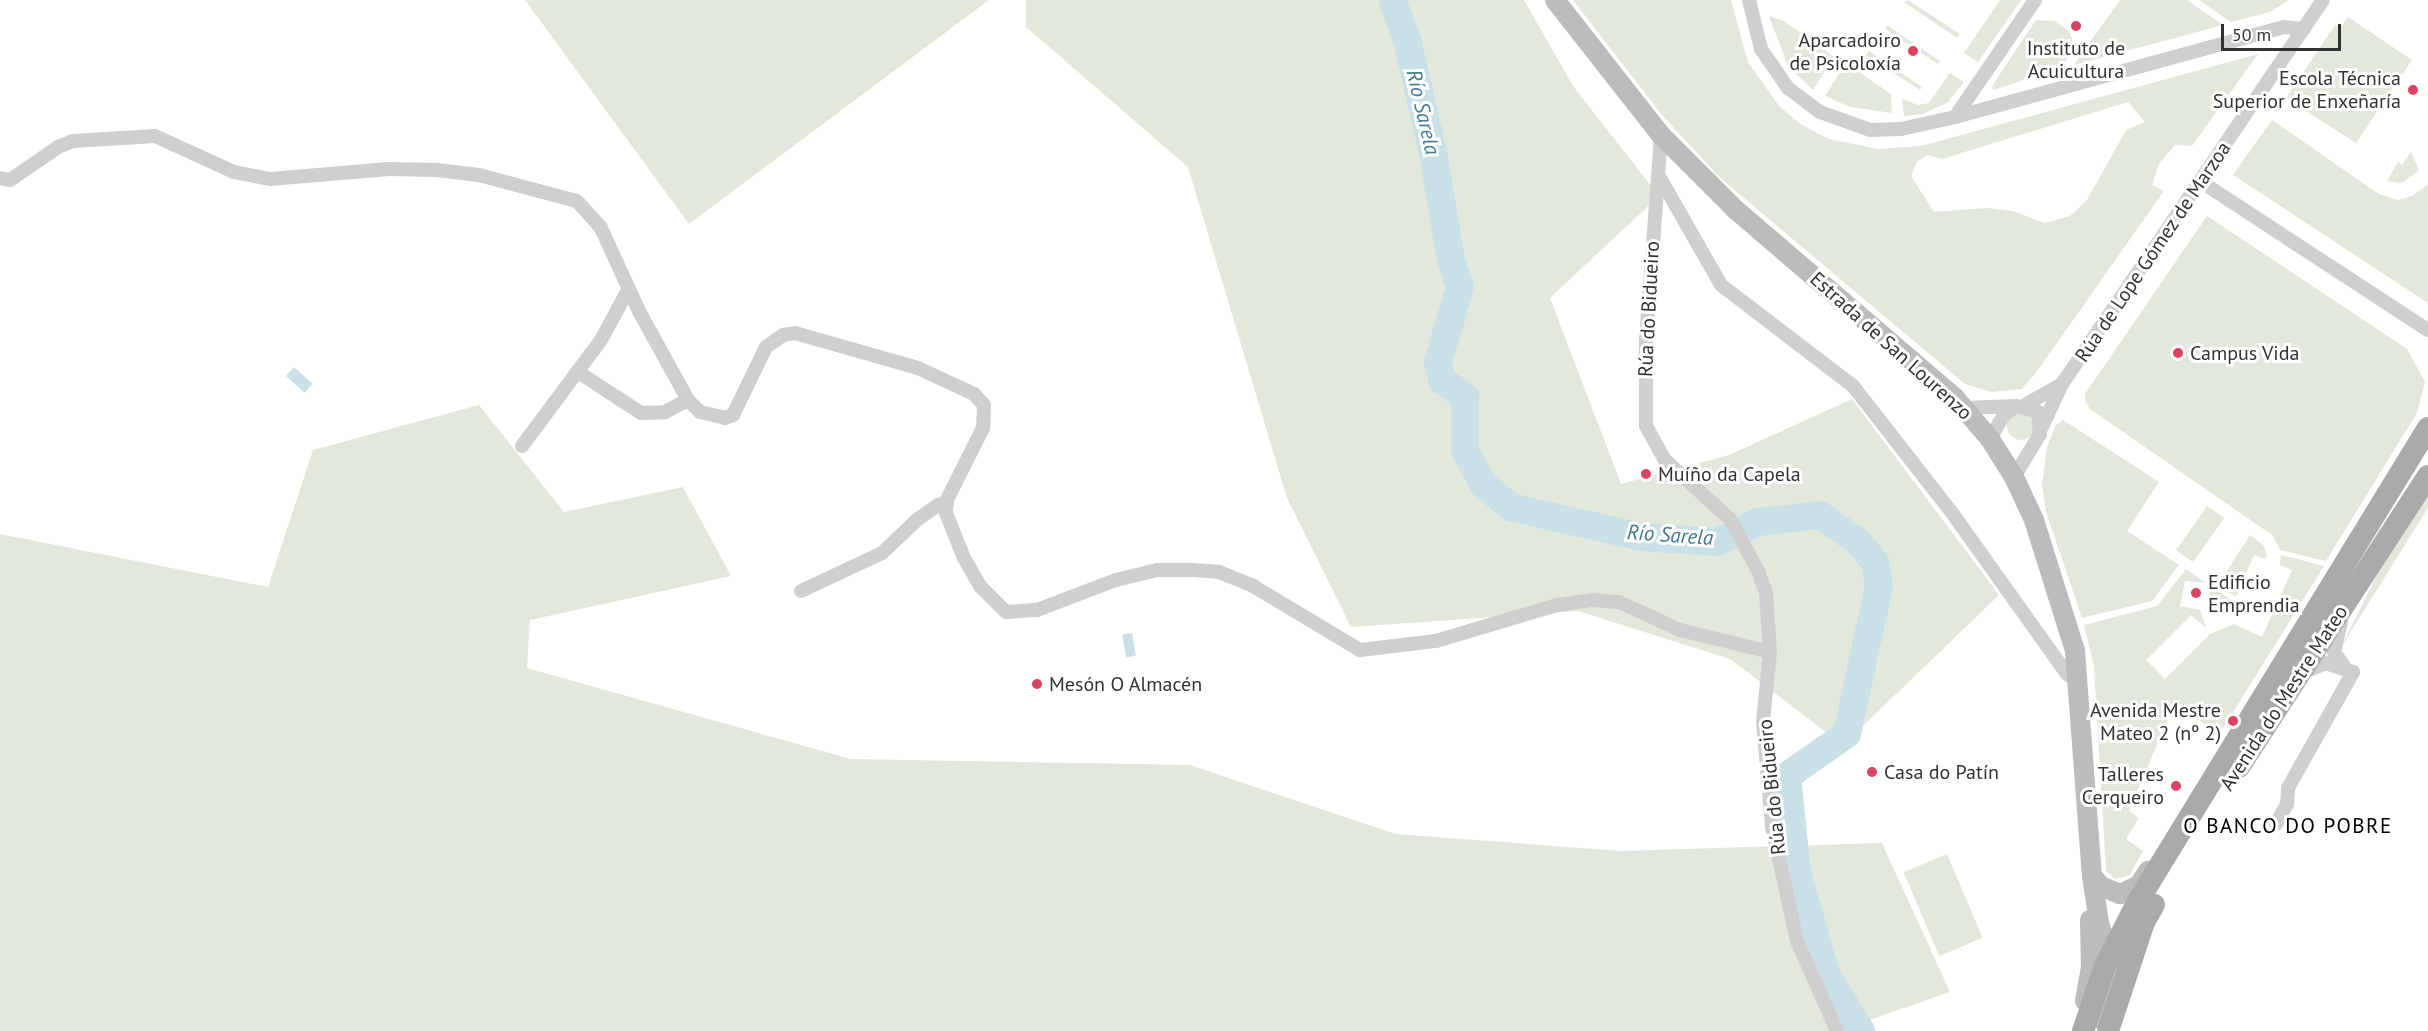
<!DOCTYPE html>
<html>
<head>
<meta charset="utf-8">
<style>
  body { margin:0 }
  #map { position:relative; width:2428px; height:1031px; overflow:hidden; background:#fff; font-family:"PT Sans",sans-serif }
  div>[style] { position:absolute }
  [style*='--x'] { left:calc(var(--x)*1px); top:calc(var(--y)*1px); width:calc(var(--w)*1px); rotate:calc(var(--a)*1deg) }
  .green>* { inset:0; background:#e3e8dc; transform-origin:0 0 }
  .round { border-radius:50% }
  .water>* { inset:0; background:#cae0e7; transform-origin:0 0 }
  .river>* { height:28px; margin:-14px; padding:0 14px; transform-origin:14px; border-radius:14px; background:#cae0e7 }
  .street>* { height:14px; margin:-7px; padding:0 7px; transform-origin:7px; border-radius:7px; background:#cfcfcf }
  .secondary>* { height:20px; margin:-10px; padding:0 10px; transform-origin:10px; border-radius:10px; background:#bcbcbc }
  .primary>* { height:22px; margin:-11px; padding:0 11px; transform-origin:11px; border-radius:11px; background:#aaa }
  .dots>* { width:16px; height:16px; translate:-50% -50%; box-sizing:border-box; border:3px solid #fff; border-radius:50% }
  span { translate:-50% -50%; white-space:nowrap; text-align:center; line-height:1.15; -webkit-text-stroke:6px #fff; paint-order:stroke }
  .poi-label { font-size:20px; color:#323232 }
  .right { translate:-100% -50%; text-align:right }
  .left { translate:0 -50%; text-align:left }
  .street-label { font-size:20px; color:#323232 }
  .water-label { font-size:21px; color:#447b90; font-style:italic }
  .neighbourhood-label { font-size:21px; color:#000; letter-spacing:1.5px }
  .scale { position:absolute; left:2221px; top:24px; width:120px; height:27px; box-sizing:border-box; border:3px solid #323232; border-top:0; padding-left:8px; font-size:18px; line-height:21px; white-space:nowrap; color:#323232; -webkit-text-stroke:4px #fff; paint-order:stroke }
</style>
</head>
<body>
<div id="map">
  <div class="green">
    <div style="clip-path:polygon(525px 0,989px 0,689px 224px)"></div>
    <div style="clip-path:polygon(1026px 0,1524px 0,1573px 86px,1659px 196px,1550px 298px,1621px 484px,1729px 455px,1852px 399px,1999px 595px,1843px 745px,1730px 659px,1578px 611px,1351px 627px,1287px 498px,1188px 167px,1026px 27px)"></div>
    <div style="clip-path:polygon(evenodd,1573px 0,1731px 0,1748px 62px,1779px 106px,1800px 124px,1829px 139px,1878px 149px,1921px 146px,2258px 54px,2192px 146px,2175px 145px,2159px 164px,2152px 185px,2164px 191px,2035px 374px,2022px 389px,1991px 392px,1965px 384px,1719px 177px,1662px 115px,1573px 0,2128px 102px,2145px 122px,2126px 130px,2087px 200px,2070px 216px,2045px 223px,2013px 211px,1987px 208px,1934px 212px,1911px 176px,1917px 162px,1927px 155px,1942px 159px,2128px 102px)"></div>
    <div style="clip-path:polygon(1908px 0,1960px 34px,1957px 38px,1904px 2px)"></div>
    <div style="clip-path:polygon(2000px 0,2021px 0,1978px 62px,1964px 53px)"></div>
    <div style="clip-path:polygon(2120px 0,2187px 0,2223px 25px,2074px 65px)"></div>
    <div style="clip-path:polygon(2199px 0,2289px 0,2270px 12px,2231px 22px)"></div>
    <div style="clip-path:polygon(1769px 16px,1784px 21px,1834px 57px,1813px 90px,1788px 66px)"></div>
    <div style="clip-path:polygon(2348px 17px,2412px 60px,2356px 143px,2286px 98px,2335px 25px,2340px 28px)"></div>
    <div style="clip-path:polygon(2036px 20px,2054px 21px,2069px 31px,2075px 47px,2061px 68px,1993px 90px,1992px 86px)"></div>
    <div style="clip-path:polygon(1887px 25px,1940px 61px,1938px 64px,1885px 29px)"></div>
    <div style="clip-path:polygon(1869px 51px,1922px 87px,1920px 90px,1866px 55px)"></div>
    <div style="clip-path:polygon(1846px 63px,1891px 94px,1892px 113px,1850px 107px,1825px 96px)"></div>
    <div style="clip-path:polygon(1950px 73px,1964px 82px,1948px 102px,1923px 114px,1904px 116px,1902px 99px,1918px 105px,1929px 103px)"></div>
    <div style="clip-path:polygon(2272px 120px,2379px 194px,2398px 200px,2412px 196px,2428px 184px,2428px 303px,2233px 175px)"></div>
    <div style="clip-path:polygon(2411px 152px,2419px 170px,2402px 183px,2387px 181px,2398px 162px,2402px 165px)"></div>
    <div style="clip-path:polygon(2207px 216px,2407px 349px,2425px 382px,2417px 413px,2326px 561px,2280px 550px,2272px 535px,2090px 409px,2085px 401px,2085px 394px)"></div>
    <div style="clip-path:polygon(479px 405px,564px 512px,683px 487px,731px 576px,530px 620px,527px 668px,851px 759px,1190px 765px,1396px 834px,1620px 851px,1882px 843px,1950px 992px,1838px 1031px,0 1031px,0 534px,268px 587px,313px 450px)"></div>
    <div class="round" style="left:2007px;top:412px;width:28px;height:28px"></div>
    <div style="clip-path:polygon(2063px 420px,2159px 482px,2127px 531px,2179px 565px,2152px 601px,2082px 618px,2046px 512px,2042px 485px,2047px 447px,2056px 425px)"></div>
    <div style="clip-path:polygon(2428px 492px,2428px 508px,2340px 649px,2377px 575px)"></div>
    <div style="left:2207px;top:506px;width:21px;height:54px;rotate:35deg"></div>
    <div style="clip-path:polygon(2250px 535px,2264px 546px,2267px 555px,2266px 559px,2254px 555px,2236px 597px,2218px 585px)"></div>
    <div style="clip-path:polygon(2281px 555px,2324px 566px,2220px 733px,2200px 721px,2196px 706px,2190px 703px,2180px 713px,2170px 714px,2129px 811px,2139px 818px,2126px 839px,2143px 851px,2130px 875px,2115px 879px,2106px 871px,2094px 667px,2084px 625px,2157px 606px,2186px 569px,2206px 583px,2185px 581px,2180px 606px,2200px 610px,2207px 629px,2191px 615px,2146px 660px,2165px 679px,2210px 634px,2234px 624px,2262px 637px,2292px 570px,2280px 565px)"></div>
    <div style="clip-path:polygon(2211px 586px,2234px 602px,2230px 613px,2224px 600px,2207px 607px)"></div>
    <div style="left:1947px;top:854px;width:91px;height:47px;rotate:67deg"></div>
  </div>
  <div class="water">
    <div style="left:294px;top:367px;width:25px;height:12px;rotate:42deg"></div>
    <div style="left:1132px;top:633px;width:23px;height:10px;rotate:80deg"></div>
  </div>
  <div class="river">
    <div style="--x:1392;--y:0;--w:43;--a:69.4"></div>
    <div style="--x:1407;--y:40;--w:116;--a:77"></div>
    <div style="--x:1433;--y:153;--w:109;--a:80.5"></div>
    <div style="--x:1451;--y:260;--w:28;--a:72"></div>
    <div style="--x:1460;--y:287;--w:78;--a:106.3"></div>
    <div style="--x:1438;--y:362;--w:18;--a:77"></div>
    <div style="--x:1442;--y:380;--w:29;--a:36"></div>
    <div style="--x:1465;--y:397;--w:53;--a:90"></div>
    <div style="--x:1465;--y:450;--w:38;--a:62"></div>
    <div style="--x:1483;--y:484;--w:35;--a:40"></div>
    <div style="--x:1510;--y:507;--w:134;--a:12.9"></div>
    <div style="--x:1641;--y:537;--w:77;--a:3.7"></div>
    <div style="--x:1718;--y:542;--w:45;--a:-26.6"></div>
    <div style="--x:1758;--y:522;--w:62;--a:-6.4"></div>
    <div style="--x:1820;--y:515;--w:45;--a:35.1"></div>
    <div style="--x:1857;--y:541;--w:28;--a:49"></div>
    <div style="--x:1875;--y:562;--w:24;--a:81"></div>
    <div style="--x:1879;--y:586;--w:151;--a:102.2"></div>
    <div style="--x:1847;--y:734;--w:73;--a:145"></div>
    <div style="--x:1787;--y:776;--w:97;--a:84.1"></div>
    <div style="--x:1797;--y:872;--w:106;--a:74.1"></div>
    <div style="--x:1826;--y:974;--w:67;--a:58.4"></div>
  </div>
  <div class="street">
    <div style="--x:1749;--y:0;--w:50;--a:76.2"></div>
    <div style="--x:1761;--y:49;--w:47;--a:55.3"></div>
    <div style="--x:1788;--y:88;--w:40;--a:37"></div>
    <div style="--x:1820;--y:112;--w:53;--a:19.8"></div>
    <div style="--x:1870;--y:130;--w:31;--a:-2"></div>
    <div style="--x:1901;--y:129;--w:55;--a:-12.5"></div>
    <div style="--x:1955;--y:117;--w:341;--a:-15.3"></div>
    <div style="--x:2284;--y:27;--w:20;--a:6"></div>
    <div style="--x:1955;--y:117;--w:142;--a:-55.6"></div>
    <div style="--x:1661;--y:135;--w:207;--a:94.2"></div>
    <div style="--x:1646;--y:341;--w:85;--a:90"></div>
    <div style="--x:1646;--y:426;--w:39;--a:61"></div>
    <div style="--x:1665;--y:460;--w:89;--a:42.3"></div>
    <div style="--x:1731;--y:520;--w:58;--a:62.1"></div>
    <div style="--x:1758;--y:571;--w:23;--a:70"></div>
    <div style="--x:1766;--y:593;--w:59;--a:86.1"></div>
    <div style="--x:1770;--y:652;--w:69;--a:95.8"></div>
    <div style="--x:1763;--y:721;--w:106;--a:85.1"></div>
    <div style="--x:1772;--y:827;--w:117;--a:77.6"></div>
    <div style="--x:1797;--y:941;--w:98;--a:66"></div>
    <div style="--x:0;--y:178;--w:10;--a:11"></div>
    <div style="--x:10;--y:180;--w:58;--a:-34.5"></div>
    <div style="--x:58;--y:147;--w:16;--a:-22"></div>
    <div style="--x:73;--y:141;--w:82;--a:-3.5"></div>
    <div style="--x:155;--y:136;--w:87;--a:24.5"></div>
    <div style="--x:234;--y:172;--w:37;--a:11"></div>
    <div style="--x:270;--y:179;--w:119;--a:-4.8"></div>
    <div style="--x:389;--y:169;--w:48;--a:1.2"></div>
    <div style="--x:437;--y:170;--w:42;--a:6.8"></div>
    <div style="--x:479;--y:175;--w:101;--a:14.9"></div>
    <div style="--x:577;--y:201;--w:36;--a:48"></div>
    <div style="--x:601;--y:228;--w:94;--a:65.4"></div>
    <div style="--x:640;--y:313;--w:99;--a:61.1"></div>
    <div style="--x:688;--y:400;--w:17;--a:45"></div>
    <div style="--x:700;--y:412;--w:26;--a:13"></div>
    <div style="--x:725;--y:418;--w:9;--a:-21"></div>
    <div style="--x:733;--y:415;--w:76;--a:-64.1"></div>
    <div style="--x:766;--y:347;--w:21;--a:-35"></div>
    <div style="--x:783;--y:335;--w:12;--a:-9"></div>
    <div style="--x:795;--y:333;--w:128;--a:15.9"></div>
    <div style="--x:918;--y:368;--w:62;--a:24.9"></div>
    <div style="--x:974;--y:394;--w:15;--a:48"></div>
    <div style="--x:984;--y:405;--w:23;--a:92"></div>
    <div style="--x:983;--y:428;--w:83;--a:116.6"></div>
    <div style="--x:946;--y:502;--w:11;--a:90"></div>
    <div style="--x:946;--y:513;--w:48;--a:68.2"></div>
    <div style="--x:964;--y:558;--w:32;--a:60"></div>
    <div style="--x:980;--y:586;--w:37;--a:45"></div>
    <div style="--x:1006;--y:612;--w:31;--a:-4"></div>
    <div style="--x:1037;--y:610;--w:85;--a:-20.8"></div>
    <div style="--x:1116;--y:580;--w:42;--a:-13.7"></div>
    <div style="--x:1157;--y:570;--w:36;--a:0"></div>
    <div style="--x:1193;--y:570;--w:26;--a:4"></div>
    <div style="--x:1219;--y:572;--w:37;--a:22"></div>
    <div style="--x:1253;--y:586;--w:125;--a:30.9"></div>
    <div style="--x:1360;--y:650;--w:77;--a:-6.8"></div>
    <div style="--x:1436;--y:641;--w:126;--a:-16.6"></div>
    <div style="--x:1557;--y:605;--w:37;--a:-8"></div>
    <div style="--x:1594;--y:600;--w:25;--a:5"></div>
    <div style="--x:1619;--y:602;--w:67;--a:24.7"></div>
    <div style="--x:1680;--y:630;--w:93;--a:13.7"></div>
    <div style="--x:1660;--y:178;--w:123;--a:60.3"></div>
    <div style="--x:1721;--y:285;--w:166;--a:37.4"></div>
    <div style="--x:1853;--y:386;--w:157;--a:52"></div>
    <div style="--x:1950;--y:510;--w:201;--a:54.5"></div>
    <div style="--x:2067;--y:674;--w:16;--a:38"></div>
    <div style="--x:2200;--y:181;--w:272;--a:33.2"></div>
    <div style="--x:578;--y:372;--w:75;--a:33.1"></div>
    <div style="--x:641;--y:413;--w:24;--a:-2"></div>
    <div style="--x:665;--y:412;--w:26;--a:-28"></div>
    <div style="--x:2025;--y:405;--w:43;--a:-29.6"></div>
    <div style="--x:1964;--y:408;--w:52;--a:-2.2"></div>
    <div style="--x:2042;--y:427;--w:47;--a:-65.1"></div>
    <div style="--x:2062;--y:384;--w:464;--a:-55.8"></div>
    <div style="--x:1990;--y:439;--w:28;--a:-60"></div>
    <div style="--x:2004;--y:415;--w:15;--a:-37"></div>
    <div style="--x:2016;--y:406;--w:23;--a:15"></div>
    <div style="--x:2038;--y:412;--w:22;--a:85"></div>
    <div style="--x:2040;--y:434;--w:50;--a:121.2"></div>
    <div style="--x:522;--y:446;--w:132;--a:-53.3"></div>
    <div style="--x:601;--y:340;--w:57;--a:-61.6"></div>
    <div style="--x:801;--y:591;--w:89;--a:-25.1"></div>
    <div style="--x:882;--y:553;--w:50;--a:-43.4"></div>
    <div style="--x:918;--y:519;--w:24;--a:-35"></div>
    <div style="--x:938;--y:505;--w:9;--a:-6"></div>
    <div style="--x:2341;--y:622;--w:31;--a:103"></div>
    <div style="--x:2334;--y:652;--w:17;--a:54"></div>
    <div style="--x:2276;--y:824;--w:23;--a:-61"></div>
    <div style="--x:2287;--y:804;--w:16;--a:-86"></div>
    <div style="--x:2288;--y:788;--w:133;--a:-60.7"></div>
    <div style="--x:2353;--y:672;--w:28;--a:-162"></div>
    <div style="--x:2326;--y:663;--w:24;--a:158"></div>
  </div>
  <div class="secondary">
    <div style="--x:1555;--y:0;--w:172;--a:51.9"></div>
    <div style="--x:1661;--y:135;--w:106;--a:45"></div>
    <div style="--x:1736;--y:210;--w:289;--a:40.6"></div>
    <div style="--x:1955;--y:398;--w:54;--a:49.5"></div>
    <div style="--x:1990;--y:439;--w:45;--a:57.7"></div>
    <div style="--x:2014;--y:477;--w:47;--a:65.1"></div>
    <div style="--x:2034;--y:520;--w:137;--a:72.6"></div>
    <div style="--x:2075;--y:651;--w:226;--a:85.7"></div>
    <div style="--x:2092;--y:876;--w:48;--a:81.5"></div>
    <div style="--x:2099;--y:923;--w:44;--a:72.8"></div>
    <div style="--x:2112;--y:965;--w:56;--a:100.3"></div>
    <div style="--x:2092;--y:876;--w:13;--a:48"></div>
    <div style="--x:2101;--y:886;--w:21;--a:23"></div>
    <div style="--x:2120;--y:894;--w:21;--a:-25"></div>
    <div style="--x:2139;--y:885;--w:17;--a:-57"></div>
    <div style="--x:2085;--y:1001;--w:34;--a:-80"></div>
    <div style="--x:2091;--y:968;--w:48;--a:-91.2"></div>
  </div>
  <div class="primary">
    <div style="--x:2239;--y:767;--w:347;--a:-57"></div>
    <div style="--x:2083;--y:1031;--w:69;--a:-71.3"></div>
    <div style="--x:2105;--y:966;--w:73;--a:-63.1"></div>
    <div style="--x:2138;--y:901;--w:555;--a:-58.49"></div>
    <div style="--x:2108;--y:1031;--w:115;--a:-71.7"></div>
    <div style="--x:2144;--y:922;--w:20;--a:-60"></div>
  </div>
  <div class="dots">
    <div style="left:2076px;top:26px;background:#da435f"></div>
    <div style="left:1913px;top:51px;background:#da435f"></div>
    <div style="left:2413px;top:90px;background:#da435f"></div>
    <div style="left:2178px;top:353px;background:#da435f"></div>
    <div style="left:1646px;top:474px;background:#da435f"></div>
    <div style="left:2196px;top:593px;background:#da435f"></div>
    <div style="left:1037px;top:684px;background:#da435f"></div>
    <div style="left:2233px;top:721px;background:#da435f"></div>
    <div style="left:1872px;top:772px;background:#da435f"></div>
    <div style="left:2176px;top:786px;background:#da435f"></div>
  </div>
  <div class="poi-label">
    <span class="right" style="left:1901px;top:52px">Aparcadoiro<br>de Psicoloxía</span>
    <span style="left:2076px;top:60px">Instituto de<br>Acuicultura</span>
    <span class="right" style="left:2401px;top:90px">Escola Técnica<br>Superior de Enxeñaría</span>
    <span class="left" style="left:2190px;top:353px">Campus Vida</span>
    <span class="left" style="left:1658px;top:474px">Muíño da Capela</span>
    <span class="left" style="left:2208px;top:594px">Edificio<br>Emprendia</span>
    <span class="left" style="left:1049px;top:684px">Mesón O Almacén</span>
    <span class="right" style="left:2221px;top:722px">Avenida Mestre<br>Mateo 2 (nº 2)</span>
    <span class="left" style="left:1884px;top:772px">Casa do Patín</span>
    <span class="right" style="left:2164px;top:786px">Talleres<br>Cerqueiro</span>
  </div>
  <div class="street-label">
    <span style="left:2153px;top:252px;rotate:-56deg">Rúa de Lope Gómez de Marzoa</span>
    <span style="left:1649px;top:309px;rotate:-87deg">Rúa do Bidueiro</span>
    <span style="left:1891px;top:346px;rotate:42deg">Estrada de San Lourenzo</span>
    <span style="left:2284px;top:698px;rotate:-57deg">Avenida do Mestre Mateo</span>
    <span style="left:1772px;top:787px;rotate:-96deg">Rúa do Bidueiro</span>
  </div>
  <div class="water-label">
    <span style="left:1423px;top:112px;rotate:77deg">Río Sarela</span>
    <span style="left:1670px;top:535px;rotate:4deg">Río Sarela</span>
  </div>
  <div class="neighbourhood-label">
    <span style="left:2288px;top:826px">O BANCO DO POBRE</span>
  </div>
  <div class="scale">50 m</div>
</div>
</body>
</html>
